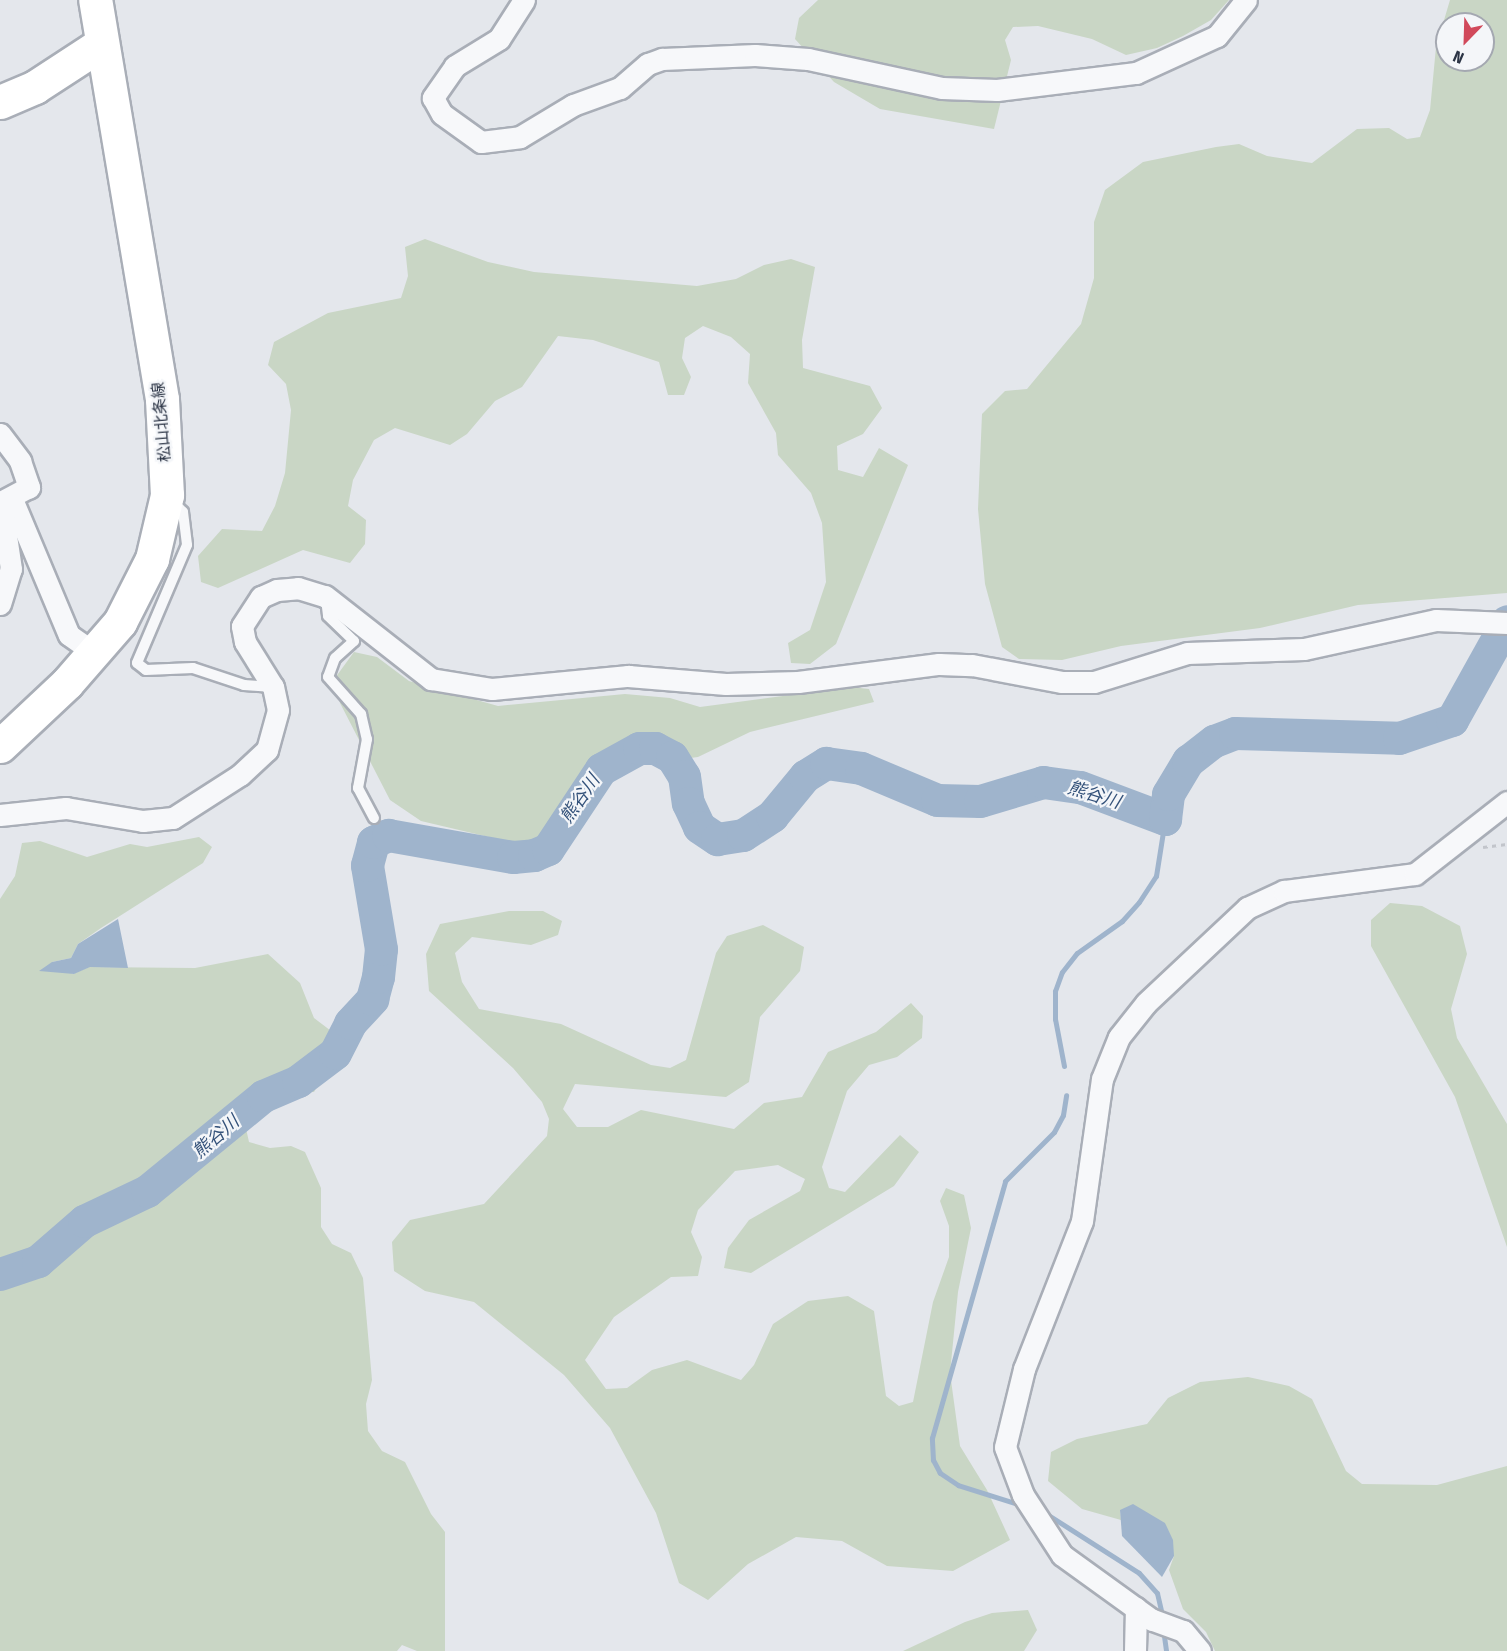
<!DOCTYPE html>
<html>
<head>
<meta charset="utf-8">
<style>
  body { margin:0 }
  #map { position:relative; width:1507px; height:1651px; overflow:hidden; background:#e4e7ec; font-family:"Fira Sans Condensed","Noto Sans JP",sans-serif }
  div>[style] { position:absolute }
  [style*='--x'] { left:calc(var(--x)*1px); top:calc(var(--y)*1px); width:calc(var(--w)*1px); rotate:calc(var(--a)*1deg) }
  .green>* { inset:0; background:#c9d6c5 }
  .water>* { inset:0; background:#9fb4cc }
  .stream>* { height:5px; margin:-2.5px; padding:0 2.5px; transform-origin:2.5px; border-radius:2.5px; background:#9fb4cc }
  .river>* { height:33px; margin:-16.5px; padding:0 16.5px; transform-origin:16.5px; border-radius:16.5px; background:#9fb4cc }
  .path>* { height:3px; margin-top:-1.5px; transform-origin:0; background:repeating-linear-gradient(90deg,#c2c5cb 0 4.5px,transparent 0 9px) }
  .roads { filter:drop-shadow(2px 0 #a9aeb7) drop-shadow(-2px 0 #a9aeb7) drop-shadow(0 2px #a9aeb7) drop-shadow(0 -2px #a9aeb7) }
  .lane>* { height:10px; margin:-5px; padding:0 5px; transform-origin:5px; border-radius:5px; background:#f7f8fa }
  .street>* { height:21px; margin:-10.5px; padding:0 10.5px; transform-origin:10.5px; border-radius:10.5px; background:#f7f8fa }
  .primary>* { height:33px; margin:-16.5px; padding:0 16.5px; transform-origin:16.5px; border-radius:16.5px; background:#fff }
  span { translate:-50% -50%; white-space:nowrap; text-align:center; line-height:1.15; -webkit-text-stroke:4.5px #f4f6f9; paint-order:stroke }
  .street-label { font-size:16px; color:#2b3445 }
  .water-label { font-size:18px; color:#34527a; font-style:italic }
  .north { position:absolute; left:1435px; top:12px; width:60px; height:60px; box-sizing:border-box; background:#f4f6f9; border:2px solid #a4a8b1; border-radius:50%; rotate:203deg; font-size:16px; font-weight:700; line-height:24px; text-align:center; color:#2b3445 }
  .north::after { content:''; display:block; margin:auto; width:21px; height:27px; background:#d1495b; clip-path:polygon(50% 0,100% 100%,50% 72%,0 100%) }
</style>
</head>
<body>
<div id="map">
  <div class="green">
    <div style="clip-path:polygon(818px 0,1229px 0,1211px 20px,1183px 36px,1157px 48px,1126px 55px,1092px 39px,1038px 26px,1013px 27px,1005px 40px,1011px 60px,994px 129px,880px 109px,834px 82px,795px 39px,799px 18px)"></div>
    <div style="clip-path:polygon(evenodd,1450px 0,1507px 0,1507px 593px,1358px 605px,1260px 628px,1121px 646px,1062px 660px,1019px 659px,1002px 647px,985px 584px,978px 509px,982px 414px,1005px 391px,1027px 389px,1081px 324px,1094px 278px,1094px 222px,1105px 190px,1143px 162px,1216px 147px,1239px 144px,1267px 156px,1312px 163px,1357px 129px,1389px 128px,1407px 139px,1420px 137px,1430px 110px,1436px 47px,1450px 0,1447px 24px,1483px 24px,1483px 60px,1447px 60px,1447px 24px)"></div>
    <div style="clip-path:polygon(425px 239px,488px 262px,534px 272px,697px 286px,736px 279px,764px 265px,791px 259px,815px 267px,802px 340px,803px 368px,870px 386px,882px 408px,863px 434px,837px 446px,838px 470px,863px 477px,879px 448px,908px 465px,836px 644px,810px 664px,791px 663px,788px 643px,810px 630px,826px 582px,822px 523px,811px 493px,778px 455px,776px 433px,748px 383px,750px 354px,731px 337px,703px 326px,685px 338px,682px 358px,691px 377px,684px 395px,668px 395px,659px 362px,593px 340px,558px 336px,522px 387px,495px 401px,467px 434px,450px 445px,395px 428px,374px 440px,353px 480px,348px 506px,366px 520px,365px 544px,350px 563px,303px 550px,218px 588px,201px 582px,198px 556px,222px 529px,262px 531px,275px 506px,285px 473px,291px 410px,286px 384px,268px 365px,274px 342px,328px 313px,401px 298px,408px 276px,405px 247px)"></div>
    <div style="clip-path:polygon(354px 652px,377px 657px,409px 681px,498px 706px,625px 694px,670px 698px,700px 707px,851px 687px,869px 689px,874px 702px,750px 732px,698px 757px,623px 767px,583px 796px,547px 837px,518px 844px,421px 821px,390px 800px,340px 703px,335px 678px)"></div>
    <div style="clip-path:polygon(199px 837px,212px 847px,203px 863px,101px 928px,78px 944px,71px 958px,52px 962px,73px 974px,89px 967px,195px 968px,268px 954px,300px 983px,314px 1018px,343px 1040px,314px 1092px,276px 1093px,251px 1110px,245px 1124px,249px 1142px,270px 1148px,291px 1146px,305px 1152px,321px 1188px,321px 1227px,332px 1244px,351px 1253px,363px 1278px,372px 1380px,366px 1404px,368px 1431px,382px 1451px,405px 1462px,431px 1514px,445px 1532px,445px 1651px,417px 1651px,402px 1645px,397px 1651px,0 1651px,0 899px,15px 876px,22px 843px,40px 841px,87px 857px,130px 844px,147px 847px)"></div>
    <div style="clip-path:polygon(1390px 903px,1422px 906px,1460px 926px,1467px 954px,1451px 1009px,1457px 1038px,1507px 1124px,1507px 1247px,1455px 1097px,1371px 946px,1371px 920px)"></div>
    <div style="clip-path:polygon(509px 911px,543px 911px,562px 921px,558px 935px,531px 945px,472px 937px,455px 953px,462px 982px,479px 1009px,561px 1024px,651px 1065px,670px 1068px,686px 1060px,716px 953px,727px 936px,763px 925px,804px 947px,800px 971px,760px 1017px,749px 1082px,726px 1097px,575px 1084px,563px 1109px,577px 1127px,608px 1127px,641px 1110px,734px 1129px,764px 1103px,802px 1097px,828px 1052px,876px 1032px,911px 1003px,923px 1016px,922px 1038px,897px 1057px,869px 1065px,847px 1091px,822px 1167px,829px 1188px,845px 1192px,900px 1135px,919px 1152px,894px 1186px,751px 1273px,724px 1268px,728px 1248px,749px 1220px,800px 1191px,805px 1179px,778px 1165px,735px 1171px,698px 1210px,691px 1232px,702px 1257px,698px 1276px,671px 1277px,614px 1317px,585px 1360px,606px 1389px,627px 1388px,652px 1370px,687px 1360px,741px 1380px,754px 1365px,773px 1324px,808px 1301px,848px 1296px,874px 1311px,886px 1396px,899px 1406px,913px 1402px,933px 1302px,949px 1257px,949px 1226px,940px 1201px,946px 1188px,964px 1195px,971px 1228px,958px 1292px,950px 1373px,960px 1446px,987px 1490px,1010px 1540px,953px 1571px,887px 1566px,842px 1541px,796px 1537px,748px 1564px,708px 1600px,679px 1583px,656px 1513px,610px 1428px,564px 1375px,474px 1302px,425px 1291px,394px 1271px,392px 1242px,410px 1220px,484px 1204px,547px 1136px,549px 1119px,542px 1102px,513px 1068px,429px 991px,426px 954px,440px 924px)"></div>
    <div style="clip-path:polygon(1248px 1377px,1289px 1386px,1312px 1399px,1346px 1471px,1362px 1484px,1437px 1485px,1507px 1466px,1507px 1651px,1215px 1651px,1206px 1632px,1183px 1609px,1169px 1570px,1174px 1556px,1120px 1510px,1121px 1520px,1082px 1509px,1048px 1481px,1051px 1452px,1077px 1439px,1147px 1424px,1168px 1398px,1200px 1382px)"></div>
    <div style="clip-path:polygon(1028px 1610px,1037px 1630px,1024px 1651px,903px 1651px,965px 1622px,992px 1613px)"></div>
  </div>
  <div class="water">
    <div style="clip-path:polygon(118px 919px,128px 968px,90px 967px,74px 974px,39px 971px,52px 962px,71px 958px,78px 944px)"></div>
    <div style="clip-path:polygon(1133px 1504px,1165px 1523px,1173px 1540px,1174px 1556px,1162px 1577px,1122px 1536px,1120px 1510px)"></div>
  </div>
  <div class="stream">
    <div style="--x:1064;--y:1066;--w:48;--a:-100.8"></div>
    <div style="--x:1055;--y:1019;--w:28;--a:-90"></div>
    <div style="--x:1055;--y:991;--w:20;--a:-70"></div>
    <div style="--x:1062;--y:972;--w:24;--a:-52"></div>
    <div style="--x:1077;--y:953;--w:55;--a:-35.4"></div>
    <div style="--x:1122;--y:921;--w:25;--a:-48"></div>
    <div style="--x:1139;--y:902;--w:31;--a:-57"></div>
    <div style="--x:1156;--y:876;--w:58;--a:-81"></div>
    <div style="--x:1021;--y:1505;--w:66;--a:-162.4"></div>
    <div style="--x:958;--y:1485;--w:22;--a:-146"></div>
    <div style="--x:940;--y:1473;--w:15;--a:-118"></div>
    <div style="--x:933;--y:1460;--w:22;--a:-93"></div>
    <div style="--x:932;--y:1438;--w:267;--a:-74.1"></div>
    <div style="--x:1005;--y:1181;--w:69;--a:-45"></div>
    <div style="--x:1054;--y:1132;--w:19;--a:-62"></div>
    <div style="--x:1063;--y:1115;--w:20;--a:-81"></div>
    <div style="--x:1042;--y:1511;--w:115;--a:32.6"></div>
    <div style="--x:1139;--y:1573;--w:27;--a:48"></div>
    <div style="--x:1157;--y:1593;--w:28;--a:77"></div>
    <div style="--x:1163;--y:1629;--w:22;--a:82"></div>
  </div>
  <div class="river">
    <div style="--x:0;--y:1274;--w:40;--a:-18.9"></div>
    <div style="--x:38;--y:1261;--w:61;--a:-41"></div>
    <div style="--x:84;--y:1221;--w:70;--a:-25.5"></div>
    <div style="--x:147;--y:1191;--w:150;--a:-39.3"></div>
    <div style="--x:263;--y:1096;--w:38;--a:-23"></div>
    <div style="--x:298;--y:1081;--w:46;--a:-37.1"></div>
    <div style="--x:335;--y:1053;--w:34;--a:-63"></div>
    <div style="--x:350;--y:1023;--w:33;--a:-47"></div>
    <div style="--x:372;--y:999;--w:23;--a:-75"></div>
    <div style="--x:378;--y:977;--w:28;--a:-84"></div>
    <div style="--x:381;--y:949;--w:85;--a:-99.5"></div>
    <div style="--x:367;--y:865;--w:24;--a:-75"></div>
    <div style="--x:373;--y:842;--w:17;--a:-25"></div>
    <div style="--x:388;--y:835;--w:127;--a:10"></div>
    <div style="--x:513;--y:857;--w:21;--a:-5"></div>
    <div style="--x:534;--y:855;--w:15;--a:-23"></div>
    <div style="--x:548;--y:849;--w:96;--a:-56.5"></div>
    <div style="--x:601;--y:769;--w:43;--a:-28.9"></div>
    <div style="--x:639;--y:748;--w:16;--a:0"></div>
    <div style="--x:655;--y:748;--w:19;--a:28"></div>
    <div style="--x:672;--y:757;--w:22;--a:58"></div>
    <div style="--x:684;--y:776;--w:27;--a:82"></div>
    <div style="--x:688;--y:803;--w:26;--a:65"></div>
    <div style="--x:699;--y:827;--w:22;--a:34"></div>
    <div style="--x:717;--y:839;--w:26;--a:-9"></div>
    <div style="--x:743;--y:835;--w:35;--a:-33"></div>
    <div style="--x:772;--y:816;--w:52;--a:-50.5"></div>
    <div style="--x:805;--y:776;--w:25;--a:-32"></div>
    <div style="--x:826;--y:763;--w:35;--a:8"></div>
    <div style="--x:861;--y:768;--w:82;--a:22.8"></div>
    <div style="--x:937;--y:800;--w:43;--a:1.3"></div>
    <div style="--x:980;--y:801;--w:66;--a:-16.8"></div>
    <div style="--x:1043;--y:782;--w:37;--a:8"></div>
    <div style="--x:1080;--y:787;--w:91;--a:20.6"></div>
    <div style="--x:1165;--y:819;--w:25;--a:-83"></div>
    <div style="--x:1168;--y:794;--w:39;--a:-59"></div>
    <div style="--x:1188;--y:761;--w:33;--a:-38"></div>
    <div style="--x:1214;--y:741;--w:22;--a:-21"></div>
    <div style="--x:1235;--y:733;--w:164;--a:1.7"></div>
    <div style="--x:1399;--y:738;--w:56;--a:-18.8"></div>
    <div style="--x:1452;--y:720;--w:113;--a:-60.9"></div>
  </div>
  <div class="path">
    <div style="--x:1483;--y:847;--w:24;--a:-7"></div>
  </div>
  <div class="roads">
    <div class="lane">
      <div style="--x:171;--y:500;--w:17;--a:45"></div>
      <div style="--x:183;--y:512;--w:33;--a:83"></div>
      <div style="--x:187;--y:545;--w:128;--a:113"></div>
      <div style="--x:137;--y:663;--w:11;--a:38"></div>
      <div style="--x:146;--y:670;--w:47;--a:-2.4"></div>
      <div style="--x:193;--y:668;--w:54;--a:18.4"></div>
      <div style="--x:244;--y:685;--w:29;--a:4"></div>
      <div style="--x:326;--y:599;--w:17;--a:83"></div>
      <div style="--x:328;--y:616;--w:36;--a:44"></div>
      <div style="--x:354;--y:641;--w:25;--a:138"></div>
      <div style="--x:335;--y:658;--w:20;--a:110"></div>
      <div style="--x:328;--y:677;--w:50;--a:48.3"></div>
      <div style="--x:361;--y:714;--w:26;--a:77"></div>
      <div style="--x:367;--y:739;--w:50;--a:100.4"></div>
      <div style="--x:358;--y:788;--w:34;--a:62"></div>
    </div>
    <div class="street">
      <div style="--x:524;--y:0;--w:46;--a:122.7"></div>
      <div style="--x:499;--y:39;--w:52;--a:148.5"></div>
      <div style="--x:455;--y:66;--w:39;--a:125"></div>
      <div style="--x:433;--y:98;--w:18;--a:61"></div>
      <div style="--x:442;--y:114;--w:48;--a:35.7"></div>
      <div style="--x:481;--y:142;--w:39;--a:-7"></div>
      <div style="--x:520;--y:137;--w:62;--a:-31.1"></div>
      <div style="--x:573;--y:105;--w:50;--a:-19.9"></div>
      <div style="--x:620;--y:88;--w:37;--a:-41"></div>
      <div style="--x:648;--y:64;--w:15;--a:-20"></div>
      <div style="--x:662;--y:59;--w:93;--a:-2.5"></div>
      <div style="--x:755;--y:55;--w:53;--a:4.3"></div>
      <div style="--x:808;--y:59;--w:137;--a:12.2"></div>
      <div style="--x:942;--y:88;--w:55;--a:2.1"></div>
      <div style="--x:997;--y:90;--w:140;--a:-7"></div>
      <div style="--x:1136;--y:73;--w:89;--a:-24.6"></div>
      <div style="--x:1217;--y:36;--w:46;--a:-51.1"></div>
      <div style="--x:0;--y:434;--w:34;--a:53"></div>
      <div style="--x:20;--y:461;--w:28;--a:71"></div>
      <div style="--x:29;--y:487;--w:32;--a:152"></div>
      <div style="--x:12;--y:499;--w:147;--a:67.3"></div>
      <div style="--x:69;--y:635;--w:32;--a:35"></div>
      <div style="--x:0;--y:604;--w:37;--a:-73"></div>
      <div style="--x:11;--y:569;--w:68;--a:-98.5"></div>
      <div style="--x:0;--y:815;--w:66;--a:-6.1"></div>
      <div style="--x:66;--y:808;--w:78;--a:9.6"></div>
      <div style="--x:143;--y:821;--w:30;--a:-6"></div>
      <div style="--x:173;--y:818;--w:80;--a:-32.7"></div>
      <div style="--x:240;--y:775;--w:37;--a:-43"></div>
      <div style="--x:267;--y:750;--w:41;--a:-74.6"></div>
      <div style="--x:278;--y:710;--w:24;--a:-102"></div>
      <div style="--x:273;--y:687;--w:53;--a:-121.9"></div>
      <div style="--x:245;--y:642;--w:16;--a:-101"></div>
      <div style="--x:242;--y:626;--w:35;--a:-57"></div>
      <div style="--x:261;--y:597;--w:17;--a:-24"></div>
      <div style="--x:277;--y:590;--w:21;--a:-5"></div>
      <div style="--x:298;--y:588;--w:28;--a:17"></div>
      <div style="--x:325;--y:596;--w:135;--a:38.1"></div>
      <div style="--x:431;--y:679;--w:62;--a:9.3"></div>
      <div style="--x:492;--y:689;--w:137;--a:-5.5"></div>
      <div style="--x:628;--y:676;--w:98;--a:4.7"></div>
      <div style="--x:726;--y:684;--w:72;--a:-1.6"></div>
      <div style="--x:798;--y:682;--w:142;--a:-7.3"></div>
      <div style="--x:939;--y:664;--w:33;--a:2"></div>
      <div style="--x:972;--y:665;--w:92;--a:10.7"></div>
      <div style="--x:1062;--y:682;--w:32;--a:0"></div>
      <div style="--x:1094;--y:682;--w:97;--a:-17.3"></div>
      <div style="--x:1187;--y:653;--w:117;--a:-2"></div>
      <div style="--x:1304;--y:649;--w:135;--a:-12.4"></div>
      <div style="--x:1436;--y:620;--w:71;--a:2.4"></div>
      <div style="--x:1135;--y:1651;--w:43;--a:-88.7"></div>
      <div style="--x:1200;--y:1651;--w:26;--a:-130"></div>
      <div style="--x:1183;--y:1631;--w:33;--a:-160"></div>
      <div style="--x:1152;--y:1620;--w:111;--a:-144.2"></div>
      <div style="--x:1062;--y:1555;--w:72;--a:-123"></div>
      <div style="--x:1023;--y:1495;--w:51;--a:-110.6"></div>
      <div style="--x:1005;--y:1447;--w:80;--a:-76.3"></div>
      <div style="--x:1024;--y:1369;--w:159;--a:-68.6"></div>
      <div style="--x:1082;--y:1221;--w:143;--a:-82"></div>
      <div style="--x:1102;--y:1079;--w:45;--a:-68"></div>
      <div style="--x:1119;--y:1037;--w:43;--a:-51.5"></div>
      <div style="--x:1146;--y:1003;--w:139;--a:-43.2"></div>
      <div style="--x:1247;--y:908;--w:41;--a:-24.7"></div>
      <div style="--x:1284;--y:891;--w:132;--a:-7.4"></div>
      <div style="--x:1415;--y:874;--w:117;--a:-38"></div>
    </div>
    <div class="primary">
      <div style="--x:0;--y:102;--w:38;--a:-23"></div>
      <div style="--x:35;--y:87;--w:79;--a:-33.1"></div>
      <div style="--x:0;--y:746;--w:92;--a:-43.2"></div>
      <div style="--x:67;--y:683;--w:81;--a:-49"></div>
      <div style="--x:120;--y:622;--w:71;--a:-63.1"></div>
      <div style="--x:152;--y:559;--w:66;--a:-76.8"></div>
      <div style="--x:167;--y:495;--w:96;--a:-93"></div>
      <div style="--x:162;--y:399;--w:405;--a:-99.5"></div>
    </div>
  </div>
  <div class="street-label">
    <span style="left:162px;top:422px;rotate:-95deg">松山北条線</span>
  </div>
  <div class="water-label">
    <span style="left:1094px;top:795px;rotate:17deg">熊谷川</span>
    <span style="left:580px;top:799px;rotate:-55deg">熊谷川</span>
    <span style="left:216px;top:1137px;rotate:-41deg">熊谷川</span>
  </div>
  <div class="north">N</div>
</div>
</body>
</html>
